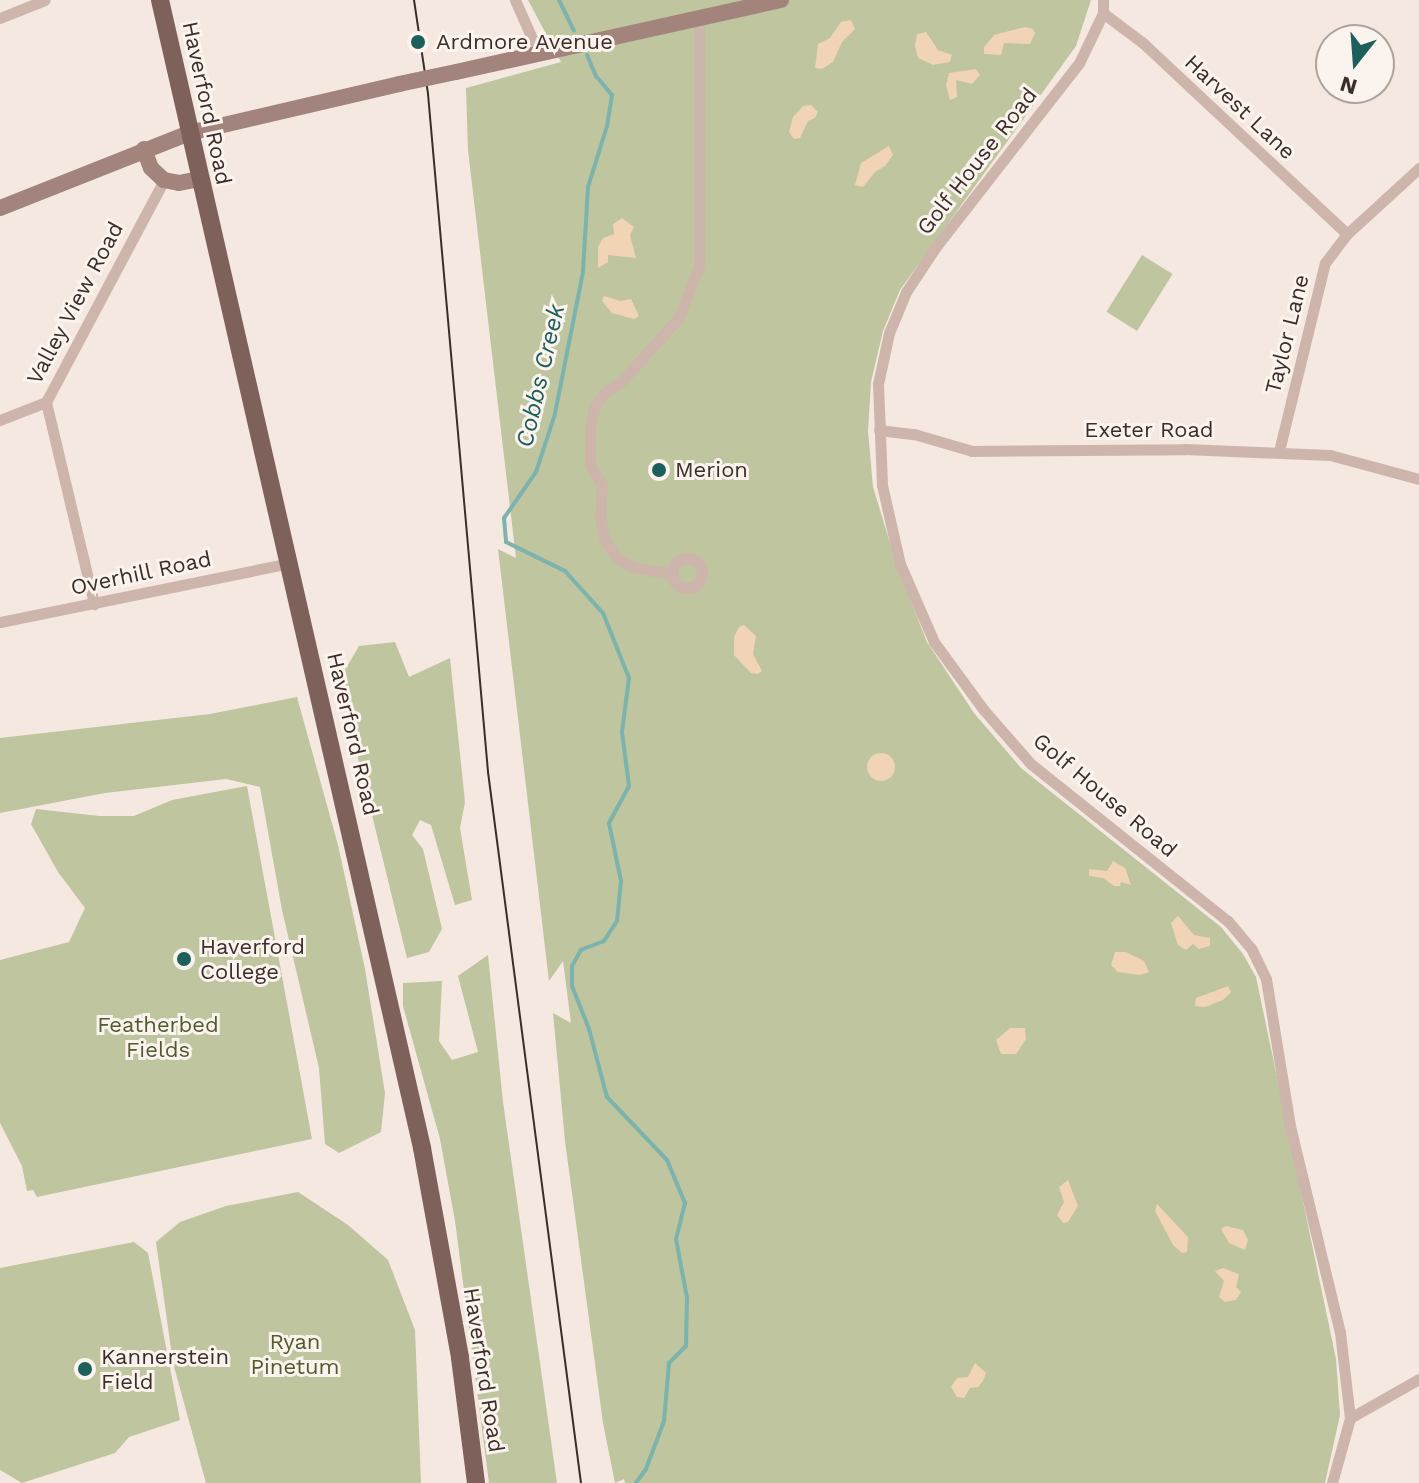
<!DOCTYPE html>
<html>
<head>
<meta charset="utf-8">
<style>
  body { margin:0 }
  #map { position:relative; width:1419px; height:1483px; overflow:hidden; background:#f4e8e0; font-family:"Work Sans",sans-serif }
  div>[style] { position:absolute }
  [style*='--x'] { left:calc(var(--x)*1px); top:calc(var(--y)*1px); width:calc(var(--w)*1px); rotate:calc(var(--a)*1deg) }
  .green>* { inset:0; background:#bec59f; transform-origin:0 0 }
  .sand>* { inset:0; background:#f1d3b6 }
  .round { border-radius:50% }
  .stream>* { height:4px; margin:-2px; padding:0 2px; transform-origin:2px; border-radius:2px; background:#7db3ad }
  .street>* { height:11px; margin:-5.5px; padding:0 5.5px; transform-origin:5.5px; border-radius:5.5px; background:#ceb5ab }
  .street>.ring { margin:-5.5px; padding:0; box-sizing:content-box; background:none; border:11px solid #ceb5ab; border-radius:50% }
  .secondary>* { height:16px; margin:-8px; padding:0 8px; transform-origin:8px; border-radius:8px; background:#a2847c }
  .primary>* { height:18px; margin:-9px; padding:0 9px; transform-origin:9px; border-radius:9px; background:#7e615b }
  .tram>* { height:2px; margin:-1px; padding:0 1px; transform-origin:1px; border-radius:1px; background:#3b2d2a }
  .secondary-bridge>* { height:16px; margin:-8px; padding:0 8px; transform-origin:8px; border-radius:8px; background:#a2847c }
  .dots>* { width:22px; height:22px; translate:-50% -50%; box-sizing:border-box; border:4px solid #fbf3ed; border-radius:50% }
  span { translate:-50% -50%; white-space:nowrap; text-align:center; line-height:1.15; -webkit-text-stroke:6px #fbf3ed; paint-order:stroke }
  .poi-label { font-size:22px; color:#3b2d2a }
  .left { translate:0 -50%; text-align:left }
  .street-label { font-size:22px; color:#3b2d2a }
  .park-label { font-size:22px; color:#515b2d }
  .water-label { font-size:24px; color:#1d5f5a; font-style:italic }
  .north { position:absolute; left:1315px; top:24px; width:80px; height:80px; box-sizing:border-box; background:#fbf3ed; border:2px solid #aea49f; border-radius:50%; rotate:197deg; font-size:22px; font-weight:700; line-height:32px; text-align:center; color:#3b2d2a }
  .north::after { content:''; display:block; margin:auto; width:28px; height:36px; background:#1d5f5a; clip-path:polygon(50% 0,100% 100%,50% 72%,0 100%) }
</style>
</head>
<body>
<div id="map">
  <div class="green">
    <div style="clip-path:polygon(528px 0,1091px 0,1076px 46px,900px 290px,883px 331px,871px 382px,868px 431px,873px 487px,897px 566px,927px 642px,974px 713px,1021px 768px,1221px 927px,1243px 954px,1256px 977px,1336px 1359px,1340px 1415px,1325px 1483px,625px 1483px,624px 1479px,615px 1483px,603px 1423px,565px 1141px,553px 1013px,571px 1023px,563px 961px,549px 981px,498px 549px,516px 558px,468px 150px,466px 88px,561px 62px)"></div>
    <div style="left:1142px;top:255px;width:36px;height:67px;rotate:32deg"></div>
    <div style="clip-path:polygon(395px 642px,409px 677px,450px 658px,465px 802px,460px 828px,472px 900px,455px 905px,431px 825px,420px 820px,412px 835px,423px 849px,442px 929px,429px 952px,407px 958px,339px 680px,359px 646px)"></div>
    <div style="clip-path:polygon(297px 697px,338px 845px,365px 969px,385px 1093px,381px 1132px,339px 1153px,325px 1144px,319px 1068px,282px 910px,260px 787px,226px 779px,105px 793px,0 813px,0 738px,210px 714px)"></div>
    <div style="clip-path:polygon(247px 786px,312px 1139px,37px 1197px,33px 1190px,27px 1191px,22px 1166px,0 1123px,0 960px,69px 942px,85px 908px,58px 872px,31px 824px,36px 809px,99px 816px,134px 816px,172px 800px)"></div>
    <div style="clip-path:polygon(488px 955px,503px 1102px,557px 1483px,489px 1483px,455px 1221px,440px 1139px,403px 1006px,403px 983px,442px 981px,439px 1041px,452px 1060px,478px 1052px,458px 976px)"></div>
    <div style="clip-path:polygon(298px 1192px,348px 1225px,388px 1260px,415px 1330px,421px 1483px,206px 1483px,173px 1363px,156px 1242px,180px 1222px,226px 1206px)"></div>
    <div style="clip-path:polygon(134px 1242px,148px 1253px,180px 1420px,129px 1437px,115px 1453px,22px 1483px,0 1470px,0 1268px)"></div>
  </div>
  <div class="sand">
    <div style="clip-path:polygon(851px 20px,855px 29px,842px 42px,833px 62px,822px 69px,815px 68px,818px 44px,830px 38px,841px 22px)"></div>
    <div style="clip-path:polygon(1025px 27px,1033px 29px,1035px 33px,1030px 44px,1004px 43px,1001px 55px,984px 54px,984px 47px,994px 35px)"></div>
    <div style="clip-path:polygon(926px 32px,938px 50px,952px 55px,950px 62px,933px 65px,918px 58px,915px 46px,917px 34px)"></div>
    <div style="clip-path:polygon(976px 69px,980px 75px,972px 84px,956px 80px,957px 97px,950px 100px,946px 85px,949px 73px)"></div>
    <div style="clip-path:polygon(811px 105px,818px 112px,815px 118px,808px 121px,800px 138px,794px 139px,789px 132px,793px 117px,803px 106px)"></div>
    <div style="clip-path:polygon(889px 146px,893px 155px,885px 166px,875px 172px,863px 187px,855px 185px,861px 163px)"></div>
    <div style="clip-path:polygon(622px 218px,634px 227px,630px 235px,636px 258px,608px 255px,608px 262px,598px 268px,598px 247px,603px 238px,614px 234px,613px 224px)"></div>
    <div style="clip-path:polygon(604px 296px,620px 301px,631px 299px,639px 316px,634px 319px,612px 313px,602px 301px)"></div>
    <div style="clip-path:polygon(744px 625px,756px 636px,753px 654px,762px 671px,758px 674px,751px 673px,734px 655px,734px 637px,739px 627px)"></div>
    <div class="round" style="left:867px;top:753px;width:28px;height:28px"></div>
    <div style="clip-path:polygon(1113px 861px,1125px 868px,1131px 885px,1121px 882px,1120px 886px,1114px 886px,1103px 878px,1089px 876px,1089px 869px,1107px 871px)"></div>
    <div style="clip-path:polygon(1178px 916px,1194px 935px,1210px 938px,1210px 946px,1199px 949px,1193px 944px,1186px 950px,1178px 945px,1171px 923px)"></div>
    <div style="clip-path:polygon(1115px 952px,1126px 952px,1144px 961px,1149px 972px,1140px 975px,1118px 972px,1111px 965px)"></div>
    <div style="clip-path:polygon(1228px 986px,1231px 992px,1223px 1000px,1205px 1007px,1195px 1006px,1196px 998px)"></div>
    <div style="clip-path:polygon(1010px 1028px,1025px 1028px,1026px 1039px,1016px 1054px,1001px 1054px,996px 1040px)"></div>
    <div style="clip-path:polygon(1068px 1180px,1078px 1206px,1068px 1222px,1063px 1223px,1057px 1215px,1064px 1202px,1059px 1187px)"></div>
    <div style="clip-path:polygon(1157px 1204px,1188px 1237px,1187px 1252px,1182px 1253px,1173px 1245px,1155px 1211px)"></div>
    <div style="clip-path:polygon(1226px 1226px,1243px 1230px,1248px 1240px,1245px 1250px,1229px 1243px,1221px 1229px)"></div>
    <div style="clip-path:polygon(1223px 1268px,1239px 1274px,1236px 1287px,1241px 1292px,1236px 1300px,1225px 1302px,1219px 1297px,1224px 1281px,1215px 1271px)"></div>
    <div style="clip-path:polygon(975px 1363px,986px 1373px,983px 1381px,978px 1387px,970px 1388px,964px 1398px,957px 1397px,951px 1387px,957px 1378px,968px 1377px)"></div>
  </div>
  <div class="stream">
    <div style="--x:559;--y:0;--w:34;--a:64"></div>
    <div style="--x:587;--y:55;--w:23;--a:67"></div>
    <div style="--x:596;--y:76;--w:25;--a:50"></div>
    <div style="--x:612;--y:95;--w:31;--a:99"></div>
    <div style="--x:607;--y:126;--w:64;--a:107.3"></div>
    <div style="--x:588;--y:187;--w:85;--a:93.4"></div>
    <div style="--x:583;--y:272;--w:145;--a:101.2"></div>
    <div style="--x:555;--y:414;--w:61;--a:108.1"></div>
    <div style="--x:536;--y:472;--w:56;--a:124.8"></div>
    <div style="--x:504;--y:518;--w:24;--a:85"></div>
    <div style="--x:506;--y:542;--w:66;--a:26.2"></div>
    <div style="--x:565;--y:571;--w:57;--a:47.9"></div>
    <div style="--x:603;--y:613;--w:70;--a:68.2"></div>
    <div style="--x:629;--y:678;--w:54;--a:97.4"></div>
    <div style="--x:622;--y:732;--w:54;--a:82.6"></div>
    <div style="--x:629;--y:786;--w:42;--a:118.4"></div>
    <div style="--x:609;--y:823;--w:59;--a:78.3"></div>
    <div style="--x:621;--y:881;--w:40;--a:95.7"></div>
    <div style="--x:617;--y:921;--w:24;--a:123"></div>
    <div style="--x:604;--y:941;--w:25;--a:159"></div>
    <div style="--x:581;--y:950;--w:18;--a:119"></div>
    <div style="--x:572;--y:966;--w:20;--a:90"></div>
    <div style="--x:572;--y:986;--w:46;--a:68.4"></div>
    <div style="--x:589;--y:1029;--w:70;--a:75.2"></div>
    <div style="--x:607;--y:1097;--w:87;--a:46.4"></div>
    <div style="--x:667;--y:1160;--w:47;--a:67.3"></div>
    <div style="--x:685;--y:1203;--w:37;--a:104"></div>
    <div style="--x:676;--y:1239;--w:60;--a:79.4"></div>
    <div style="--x:687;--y:1298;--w:48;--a:91.2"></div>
    <div style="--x:686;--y:1346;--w:24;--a:135"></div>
    <div style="--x:669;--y:1363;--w:58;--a:94.9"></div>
    <div style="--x:664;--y:1421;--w:51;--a:110.6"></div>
    <div style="--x:646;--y:1469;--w:17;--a:126"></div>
  </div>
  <div class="street">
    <div style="--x:515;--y:0;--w:59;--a:66"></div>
    <div style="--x:1103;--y:0;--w:13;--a:90"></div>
    <div style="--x:1103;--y:13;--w:55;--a:115.6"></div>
    <div style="--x:1079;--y:63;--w:234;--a:127.9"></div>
    <div style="--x:935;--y:248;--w:53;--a:123.4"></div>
    <div style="--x:906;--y:292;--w:44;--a:112.5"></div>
    <div style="--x:889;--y:333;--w:52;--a:102.2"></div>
    <div style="--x:878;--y:384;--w:101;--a:87.7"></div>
    <div style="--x:882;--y:485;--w:81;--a:77.2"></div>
    <div style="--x:900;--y:564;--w:85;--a:66.4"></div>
    <div style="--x:934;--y:642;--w:83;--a:53.8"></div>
    <div style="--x:983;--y:709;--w:73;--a:48.9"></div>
    <div style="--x:1031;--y:764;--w:252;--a:38.6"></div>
    <div style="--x:1228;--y:921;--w:35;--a:50"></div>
    <div style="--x:1251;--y:948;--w:34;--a:64"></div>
    <div style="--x:1266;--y:979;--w:149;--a:80.7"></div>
    <div style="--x:1290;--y:1126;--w:212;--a:76.4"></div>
    <div style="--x:1340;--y:1332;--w:87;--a:83.4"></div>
    <div style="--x:1350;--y:1418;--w:67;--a:105.5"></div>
    <div style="--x:1103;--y:13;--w:50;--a:36.9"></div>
    <div style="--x:1143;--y:43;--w:279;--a:43.1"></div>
    <div style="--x:0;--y:18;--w:48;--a:-21.8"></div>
    <div style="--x:46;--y:402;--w:208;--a:76.6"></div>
    <div style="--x:0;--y:420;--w:49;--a:-21.4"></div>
    <div style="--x:46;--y:402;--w:251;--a:-62"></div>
    <div style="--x:879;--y:430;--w:35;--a:7"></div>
    <div style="--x:914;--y:434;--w:60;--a:16.3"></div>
    <div style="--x:972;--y:451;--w:213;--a:-0.5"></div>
    <div style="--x:1185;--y:449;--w:145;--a:2.4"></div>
    <div style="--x:1330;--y:455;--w:92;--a:15.1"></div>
    <div style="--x:1279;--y:451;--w:194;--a:-76.3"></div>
    <div style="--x:1325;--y:263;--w:36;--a:-53"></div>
    <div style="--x:1347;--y:234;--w:98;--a:-42.5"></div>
    <div class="ring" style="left:672px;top:558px;width:19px;height:19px"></div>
    <div style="--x:672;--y:574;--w:41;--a:-170.1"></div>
    <div style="--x:632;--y:567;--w:17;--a:-149"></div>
    <div style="--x:617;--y:558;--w:21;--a:-125"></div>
    <div style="--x:605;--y:541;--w:22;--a:-103"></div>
    <div style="--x:600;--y:520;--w:35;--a:-87"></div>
    <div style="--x:602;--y:485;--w:23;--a:-121"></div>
    <div style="--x:590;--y:465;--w:37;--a:-90"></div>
    <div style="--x:590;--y:428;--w:20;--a:-79"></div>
    <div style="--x:594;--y:408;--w:19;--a:-55"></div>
    <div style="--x:605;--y:392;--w:20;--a:-33"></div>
    <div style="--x:622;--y:381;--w:86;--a:-48.3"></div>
    <div style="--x:679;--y:317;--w:55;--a:-68.6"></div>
    <div style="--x:699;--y:266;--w:248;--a:-90"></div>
    <div style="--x:0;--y:622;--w:295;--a:-11.5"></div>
    <div style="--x:1350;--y:1418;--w:79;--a:-29.5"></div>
  </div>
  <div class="secondary">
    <div style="--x:456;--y:72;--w:333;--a:-12.5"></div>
    <div style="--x:144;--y:149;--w:20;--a:70"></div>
    <div style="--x:151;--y:168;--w:18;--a:43"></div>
    <div style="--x:164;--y:180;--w:15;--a:11"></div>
    <div style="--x:179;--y:183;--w:20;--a:-11"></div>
    <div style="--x:0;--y:208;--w:203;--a:-21.6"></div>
    <div style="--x:189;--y:133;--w:216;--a:-13.1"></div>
  </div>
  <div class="primary">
    <div style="--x:160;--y:0;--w:1178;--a:77.14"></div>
    <div style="--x:422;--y:1148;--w:213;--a:79.7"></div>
    <div style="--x:460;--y:1358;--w:126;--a:82.7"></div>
  </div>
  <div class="tram">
    <div style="--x:414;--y:0;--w:95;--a:81.5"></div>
    <div style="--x:428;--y:94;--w:681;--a:84.94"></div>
    <div style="--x:488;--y:772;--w:717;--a:82.55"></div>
  </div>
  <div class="secondary-bridge">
    <div style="--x:399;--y:84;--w:58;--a:-11.9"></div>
  </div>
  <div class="dots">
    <div style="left:418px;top:42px;background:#1d5f5a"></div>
    <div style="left:659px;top:470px;background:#1d5f5a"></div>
    <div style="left:184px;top:959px;background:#1d5f5a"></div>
    <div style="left:85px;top:1369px;background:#1d5f5a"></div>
  </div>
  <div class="poi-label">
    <span class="left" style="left:436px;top:42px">Ardmore Avenue</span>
    <span class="left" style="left:675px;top:470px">Merion</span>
    <span class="left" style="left:200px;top:959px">Haverford<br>College</span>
    <span class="left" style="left:101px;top:1369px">Kannerstein<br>Field</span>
  </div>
  <div class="street-label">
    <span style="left:207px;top:103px;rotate:78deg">Haverford Road</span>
    <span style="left:1240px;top:107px;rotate:43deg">Harvest Lane</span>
    <span style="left:977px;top:161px;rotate:-52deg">Golf House Road</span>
    <span style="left:75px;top:303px;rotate:-62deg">Valley View Road</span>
    <span style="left:1287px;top:334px;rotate:-76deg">Taylor Lane</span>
    <span style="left:1149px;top:430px">Exeter Road</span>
    <span style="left:141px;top:573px;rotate:-12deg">Overhill Road</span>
    <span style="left:353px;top:734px;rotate:77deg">Haverford Road</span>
    <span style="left:1105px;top:795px;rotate:40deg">Golf House Road</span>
    <span style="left:484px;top:1370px;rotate:81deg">Haverford Road</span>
  </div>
  <div class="park-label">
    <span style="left:158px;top:1037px">Featherbed<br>Fields</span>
    <span style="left:295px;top:1354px">Ryan<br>Pinetum</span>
  </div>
  <div class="water-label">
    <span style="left:541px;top:376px;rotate:-77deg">Cobbs Creek</span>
  </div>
  <div class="north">N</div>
</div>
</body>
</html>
